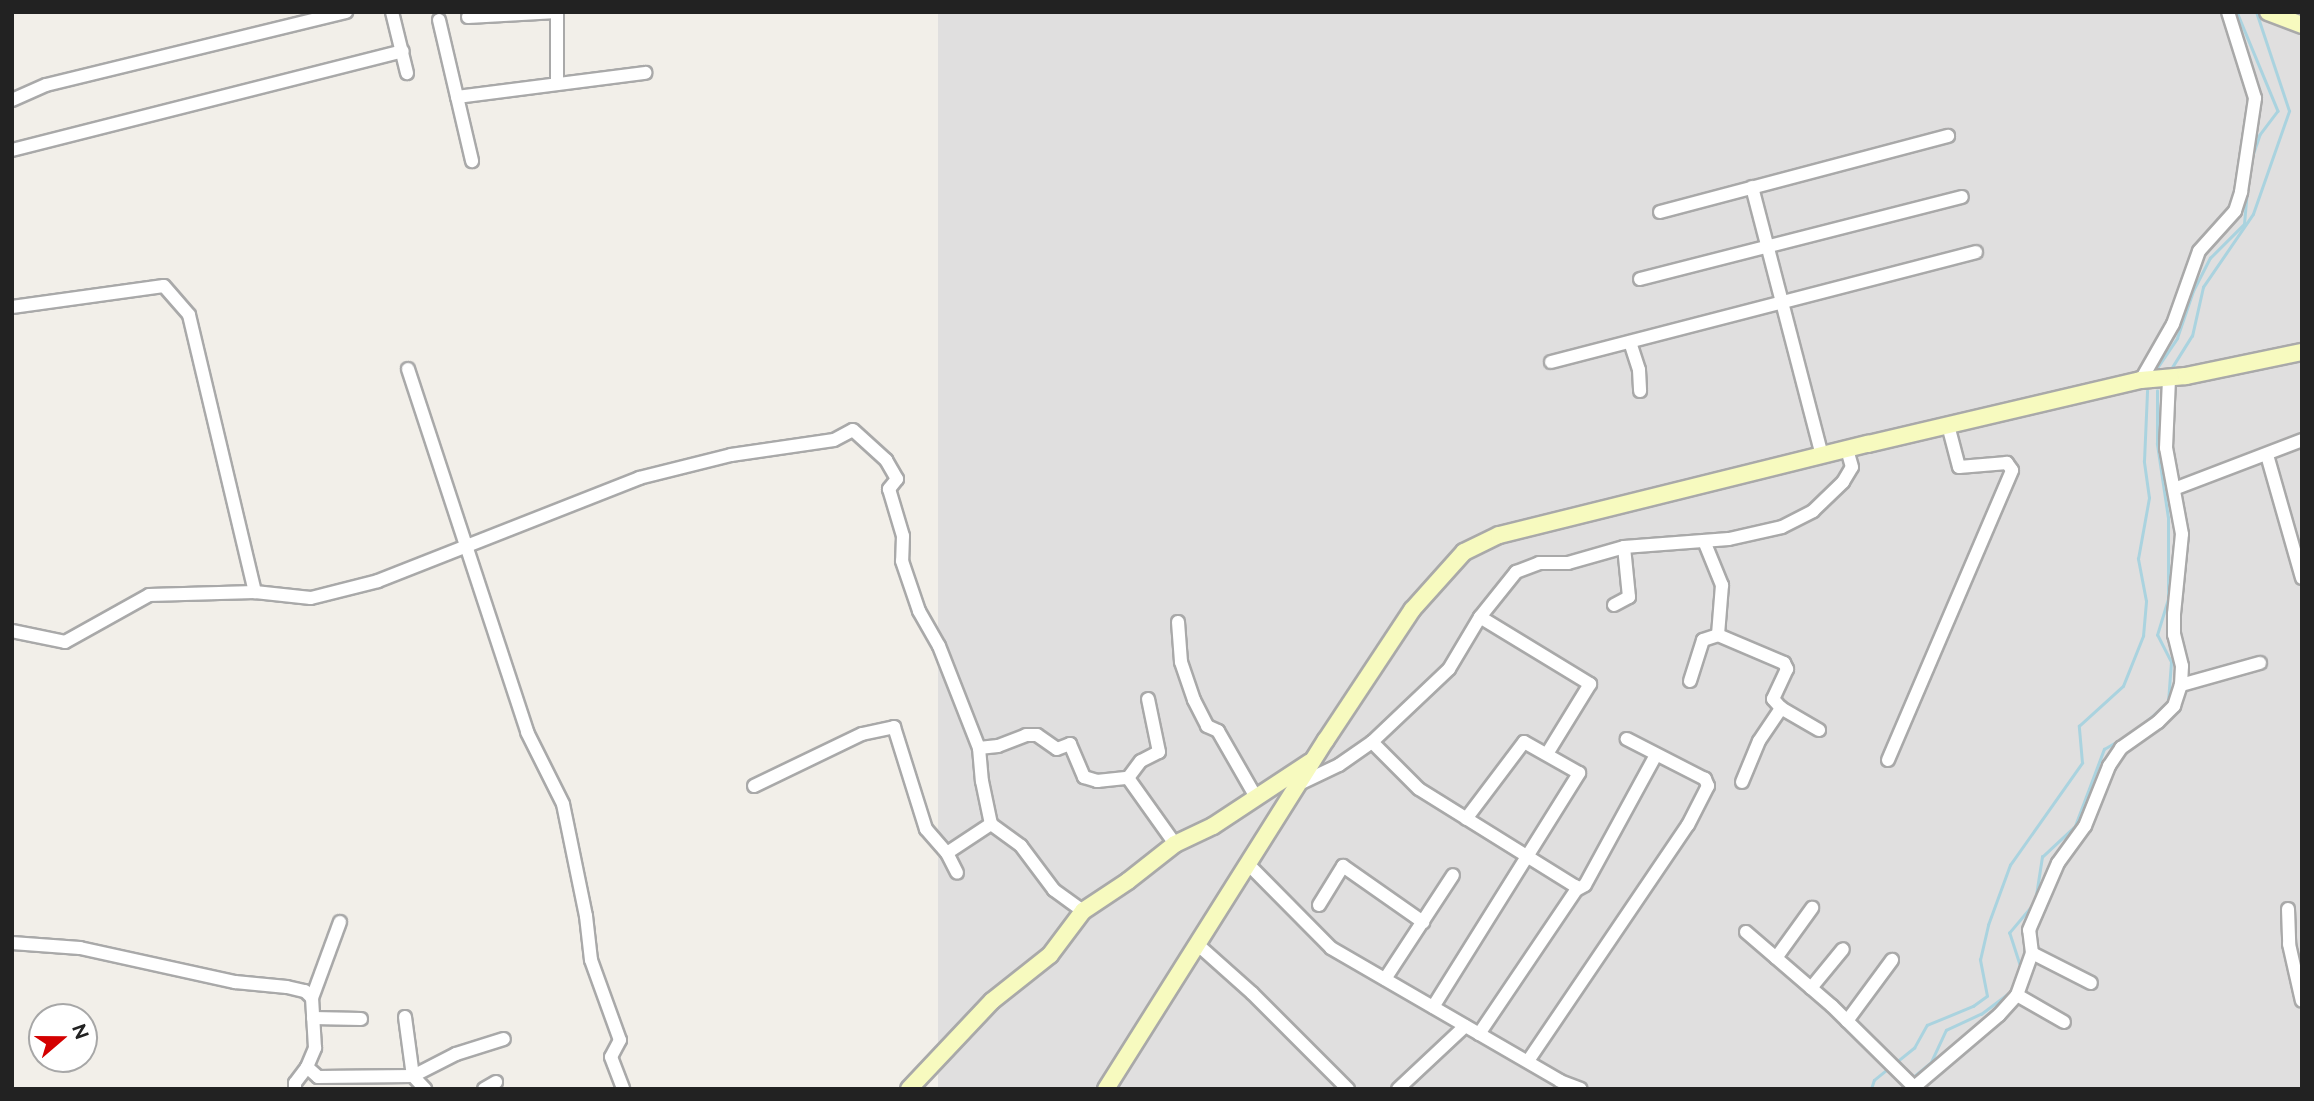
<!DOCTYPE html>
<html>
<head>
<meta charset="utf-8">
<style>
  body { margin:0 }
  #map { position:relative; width:2314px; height:1101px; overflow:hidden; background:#f2efe9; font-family:Raleway,sans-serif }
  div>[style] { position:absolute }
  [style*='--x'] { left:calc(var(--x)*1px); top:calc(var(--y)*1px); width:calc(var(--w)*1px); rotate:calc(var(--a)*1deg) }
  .residential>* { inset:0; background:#e0dfdf; transform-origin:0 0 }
  .stream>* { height:2.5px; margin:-1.25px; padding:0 1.25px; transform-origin:1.25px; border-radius:1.25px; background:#aad3df }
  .roads { filter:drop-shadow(2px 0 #a9a9a9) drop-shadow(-2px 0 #a9a9a9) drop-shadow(0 2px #a9a9a9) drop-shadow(0 -2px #a9a9a9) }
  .street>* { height:12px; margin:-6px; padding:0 6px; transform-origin:6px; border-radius:6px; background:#fff }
  .secondary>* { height:16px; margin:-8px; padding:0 8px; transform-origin:8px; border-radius:8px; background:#f7fabf }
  span { translate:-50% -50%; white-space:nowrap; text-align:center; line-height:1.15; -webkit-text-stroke:7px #fff; paint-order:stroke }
  .frame { position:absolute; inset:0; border:14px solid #222; pointer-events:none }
  .north { position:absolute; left:28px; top:1003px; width:70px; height:70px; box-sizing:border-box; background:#fff; border:2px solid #a7a7a7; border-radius:50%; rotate:70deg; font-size:19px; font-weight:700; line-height:28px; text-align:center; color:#222 }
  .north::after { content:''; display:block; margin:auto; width:24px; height:32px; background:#d40000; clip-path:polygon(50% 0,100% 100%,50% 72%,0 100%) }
</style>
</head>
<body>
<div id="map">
  <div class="residential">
    <div style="left:938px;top:12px;width:1364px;height:1081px"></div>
  </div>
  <div class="stream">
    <div style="--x:2237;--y:12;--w:107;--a:67.5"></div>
    <div style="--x:2278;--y:111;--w:30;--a:127"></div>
    <div style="--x:2260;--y:135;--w:28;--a:109"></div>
    <div style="--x:2157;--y:368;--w:36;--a:-56"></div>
    <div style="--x:2177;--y:338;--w:50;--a:-71.2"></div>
    <div style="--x:2193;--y:291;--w:37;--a:-63"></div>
    <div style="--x:2210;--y:258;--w:48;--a:-45"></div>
    <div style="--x:2244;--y:224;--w:32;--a:-85"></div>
    <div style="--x:2171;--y:369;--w:39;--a:-58"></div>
    <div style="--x:2192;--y:336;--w:50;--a:-77.3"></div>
    <div style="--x:2203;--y:287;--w:88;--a:-55.6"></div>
    <div style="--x:2253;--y:214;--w:109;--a:-70.7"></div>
    <div style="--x:2289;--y:111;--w:104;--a:-108.4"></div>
    <div style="--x:2021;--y:969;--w:38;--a:-108"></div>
    <div style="--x:2009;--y:933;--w:40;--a:-50"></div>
    <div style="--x:2035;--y:902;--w:46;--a:-81.2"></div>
    <div style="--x:2042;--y:857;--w:45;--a:-43.2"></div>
    <div style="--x:2075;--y:826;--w:82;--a:-69.4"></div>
    <div style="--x:2104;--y:749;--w:38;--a:-30"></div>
    <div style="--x:2137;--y:730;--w:42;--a:-42.1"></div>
    <div style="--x:2168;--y:702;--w:40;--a:-85.7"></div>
    <div style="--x:2171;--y:662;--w:30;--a:-117"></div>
    <div style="--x:2157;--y:635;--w:39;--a:-73"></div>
    <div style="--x:2168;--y:598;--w:80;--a:-90"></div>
    <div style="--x:2168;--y:518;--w:75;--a:-98.5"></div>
    <div style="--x:2157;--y:444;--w:53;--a:-90"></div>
    <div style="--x:1894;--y:1064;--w:26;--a:-39"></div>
    <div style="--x:1914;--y:1048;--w:26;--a:-61"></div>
    <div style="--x:1927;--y:1025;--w:50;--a:-22.4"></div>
    <div style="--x:1973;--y:1006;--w:17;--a:-36"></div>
    <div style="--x:1987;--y:996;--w:37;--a:-101"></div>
    <div style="--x:1980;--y:960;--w:36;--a:-77"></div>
    <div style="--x:1988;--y:925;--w:64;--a:-69.9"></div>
    <div style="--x:2010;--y:865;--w:125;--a:-54.8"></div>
    <div style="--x:2082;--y:763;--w:37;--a:-95"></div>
    <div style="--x:2079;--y:726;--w:59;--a:-42.3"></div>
    <div style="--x:2123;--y:686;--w:54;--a:-68.2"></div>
    <div style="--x:2143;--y:636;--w:35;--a:-85"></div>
    <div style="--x:2146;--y:601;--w:43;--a:-100.8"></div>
    <div style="--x:2138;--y:559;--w:62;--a:-79.8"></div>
    <div style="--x:2149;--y:498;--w:37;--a:-98"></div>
    <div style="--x:2144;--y:461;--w:70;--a:-87.5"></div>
    <div style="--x:1912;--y:1078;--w:25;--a:-40"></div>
    <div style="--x:1931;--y:1062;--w:35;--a:-65"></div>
    <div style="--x:1946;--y:1030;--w:38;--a:-25"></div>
    <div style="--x:1981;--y:1014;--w:36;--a:-37"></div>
    <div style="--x:2010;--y:992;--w:9;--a:-63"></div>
    <div style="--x:1871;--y:1089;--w:9;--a:-72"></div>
    <div style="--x:1874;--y:1080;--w:19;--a:-39"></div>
  </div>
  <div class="roads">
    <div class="street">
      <div style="--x:392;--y:12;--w:63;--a:76.2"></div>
      <div style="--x:468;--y:17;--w:89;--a:-3.2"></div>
      <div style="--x:557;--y:12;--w:72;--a:90"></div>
      <div style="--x:439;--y:20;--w:145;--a:76.8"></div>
      <div style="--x:457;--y:97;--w:190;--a:-7.3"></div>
      <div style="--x:12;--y:100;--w:37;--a:-24"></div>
      <div style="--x:46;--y:85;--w:309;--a:-13.7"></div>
      <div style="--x:12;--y:150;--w:403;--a:-14.2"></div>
      <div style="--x:1752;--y:187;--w:278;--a:75.4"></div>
      <div style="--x:1660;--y:212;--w:298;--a:-14.8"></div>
      <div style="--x:1640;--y:279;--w:332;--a:-14.3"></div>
      <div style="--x:12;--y:307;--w:153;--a:-7.9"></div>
      <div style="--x:164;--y:286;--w:38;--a:49"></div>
      <div style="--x:189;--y:315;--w:285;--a:76.6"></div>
      <div style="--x:1630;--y:342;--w:29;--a:72"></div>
      <div style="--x:1639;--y:370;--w:21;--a:87"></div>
      <div style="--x:1551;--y:362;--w:439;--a:-14.5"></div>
      <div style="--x:408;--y:369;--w:382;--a:71.8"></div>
      <div style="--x:527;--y:732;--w:80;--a:63.4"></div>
      <div style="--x:563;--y:804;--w:114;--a:78.4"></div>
      <div style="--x:586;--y:916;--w:44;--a:83.5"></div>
      <div style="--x:591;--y:960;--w:85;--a:70.1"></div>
      <div style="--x:620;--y:1040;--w:19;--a:118"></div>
      <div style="--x:611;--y:1057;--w:34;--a:69"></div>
      <div style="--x:2141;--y:380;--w:64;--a:-60.3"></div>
      <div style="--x:2173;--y:324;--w:77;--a:-70.4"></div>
      <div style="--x:2199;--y:251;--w:54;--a:-48"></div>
      <div style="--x:2235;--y:211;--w:20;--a:-72"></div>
      <div style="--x:2241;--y:192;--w:95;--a:-81.5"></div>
      <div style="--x:2255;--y:98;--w:90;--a:-107.4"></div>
      <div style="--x:2267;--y:455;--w:128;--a:74.1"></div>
      <div style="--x:2174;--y:489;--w:137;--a:-20.9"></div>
      <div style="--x:1704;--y:541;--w:48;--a:67.8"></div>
      <div style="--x:1722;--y:585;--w:50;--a:94.6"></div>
      <div style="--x:1614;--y:605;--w:17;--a:-28"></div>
      <div style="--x:1629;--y:597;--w:50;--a:-95.7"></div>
      <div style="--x:1480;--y:617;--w:129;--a:31.3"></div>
      <div style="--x:1590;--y:684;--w:82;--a:121.6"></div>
      <div style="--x:1178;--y:622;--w:40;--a:85.7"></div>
      <div style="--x:1181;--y:662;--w:40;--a:71.1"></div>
      <div style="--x:1194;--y:700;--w:29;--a:63"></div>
      <div style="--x:1207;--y:726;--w:12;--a:24"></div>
      <div style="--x:1218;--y:731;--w:76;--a:60.1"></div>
      <div style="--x:12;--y:631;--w:54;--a:11.7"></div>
      <div style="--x:65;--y:642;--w:96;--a:-29.2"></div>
      <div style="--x:149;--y:595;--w:106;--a:-1.6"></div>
      <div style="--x:255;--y:592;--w:56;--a:6.1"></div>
      <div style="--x:311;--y:598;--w:69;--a:-14.2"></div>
      <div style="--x:378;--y:581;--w:281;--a:-21.5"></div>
      <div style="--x:639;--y:478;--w:95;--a:-14"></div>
      <div style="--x:731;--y:455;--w:104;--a:-8.3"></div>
      <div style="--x:834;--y:440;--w:21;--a:-28"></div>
      <div style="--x:853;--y:430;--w:45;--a:42.3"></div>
      <div style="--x:886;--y:460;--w:22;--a:60"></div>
      <div style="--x:897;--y:479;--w:13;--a:129"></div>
      <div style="--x:889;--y:489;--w:49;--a:73.4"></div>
      <div style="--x:903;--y:536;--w:25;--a:92"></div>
      <div style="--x:902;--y:561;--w:53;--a:71.2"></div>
      <div style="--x:919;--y:611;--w:40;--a:60.3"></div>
      <div style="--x:939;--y:646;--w:110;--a:68.6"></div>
      <div style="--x:979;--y:748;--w:33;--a:85"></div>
      <div style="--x:982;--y:781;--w:44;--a:78.2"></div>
      <div style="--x:991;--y:824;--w:37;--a:36"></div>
      <div style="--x:1021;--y:846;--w:55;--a:53.1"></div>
      <div style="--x:1054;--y:890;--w:36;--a:36"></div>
      <div style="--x:1690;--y:681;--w:43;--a:-72.4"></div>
      <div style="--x:1703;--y:640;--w:16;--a:-18"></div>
      <div style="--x:1718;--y:635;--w:72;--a:23"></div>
      <div style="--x:1784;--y:663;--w:7;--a:63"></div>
      <div style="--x:1787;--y:669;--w:33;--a:115"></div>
      <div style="--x:1773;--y:699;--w:12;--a:48"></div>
      <div style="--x:1781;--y:708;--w:44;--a:30.1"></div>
      <div style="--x:2181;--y:685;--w:82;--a:-15.6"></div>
      <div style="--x:1372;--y:742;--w:66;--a:45"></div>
      <div style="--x:1419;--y:789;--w:184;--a:31.9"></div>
      <div style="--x:1575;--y:886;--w:4;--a:76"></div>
      <div style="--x:979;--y:748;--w:19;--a:-6"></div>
      <div style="--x:998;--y:746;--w:30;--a:-21"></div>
      <div style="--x:1026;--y:735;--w:11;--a:0"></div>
      <div style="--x:1037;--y:735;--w:24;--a:35"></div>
      <div style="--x:1057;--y:749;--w:14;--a:-21"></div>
      <div style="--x:1070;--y:744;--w:36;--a:67"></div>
      <div style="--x:1084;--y:777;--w:14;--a:17"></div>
      <div style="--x:1097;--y:781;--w:31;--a:-6"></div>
      <div style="--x:1128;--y:778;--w:81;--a:54.5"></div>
      <div style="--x:1888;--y:760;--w:315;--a:-66.8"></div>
      <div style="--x:2012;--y:470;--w:9;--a:-126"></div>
      <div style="--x:2007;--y:463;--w:48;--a:175.2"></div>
      <div style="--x:1959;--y:467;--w:43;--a:-104.7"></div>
      <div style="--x:1128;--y:778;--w:21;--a:-53"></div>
      <div style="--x:1141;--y:761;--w:20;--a:-27"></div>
      <div style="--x:1159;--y:752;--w:54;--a:-101.7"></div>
      <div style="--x:1742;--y:782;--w:44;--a:-67.5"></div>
      <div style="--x:1759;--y:741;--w:40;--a:-56"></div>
      <div style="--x:1299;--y:784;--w:44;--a:-25.4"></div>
      <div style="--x:1339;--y:765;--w:40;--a:-34.9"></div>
      <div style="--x:1372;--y:742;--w:106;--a:-43.5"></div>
      <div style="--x:1449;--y:669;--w:61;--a:-59.2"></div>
      <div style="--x:1480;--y:617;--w:58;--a:-51.3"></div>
      <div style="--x:1516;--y:572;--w:25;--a:-21"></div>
      <div style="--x:1539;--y:563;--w:29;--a:0"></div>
      <div style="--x:1568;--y:563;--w:58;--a:-15.9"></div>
      <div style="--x:1624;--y:547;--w:105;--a:-4.4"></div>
      <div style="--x:1729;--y:539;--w:54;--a:-12.8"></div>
      <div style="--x:1782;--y:527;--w:35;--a:-27"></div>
      <div style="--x:1813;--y:511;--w:42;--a:-44"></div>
      <div style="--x:1843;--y:482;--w:17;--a:-59"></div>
      <div style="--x:1852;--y:467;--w:18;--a:-106"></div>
      <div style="--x:754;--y:786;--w:120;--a:-25.7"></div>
      <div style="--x:862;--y:734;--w:33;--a:-12"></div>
      <div style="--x:894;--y:727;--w:107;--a:72.6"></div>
      <div style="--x:926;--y:829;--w:32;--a:49"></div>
      <div style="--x:947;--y:853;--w:22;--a:63"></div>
      <div style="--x:947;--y:853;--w:53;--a:-33.4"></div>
      <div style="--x:1248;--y:864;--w:118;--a:45.3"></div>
      <div style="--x:1331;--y:948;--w:265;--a:30.1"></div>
      <div style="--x:1560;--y:1081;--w:22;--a:21"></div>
      <div style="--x:1319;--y:905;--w:46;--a:-58.4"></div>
      <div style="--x:1343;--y:866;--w:98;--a:35"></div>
      <div style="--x:2288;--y:909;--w:35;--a:88"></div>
      <div style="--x:2289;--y:944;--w:58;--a:77.2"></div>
      <div style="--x:1746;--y:932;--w:113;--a:40.7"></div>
      <div style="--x:1832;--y:1006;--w:115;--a:44.6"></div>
      <div style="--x:12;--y:943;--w:68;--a:4.2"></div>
      <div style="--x:80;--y:948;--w:159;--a:12.4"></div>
      <div style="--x:235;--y:982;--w:52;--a:5.5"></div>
      <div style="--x:287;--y:987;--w:18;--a:13"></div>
      <div style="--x:305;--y:991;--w:10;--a:45"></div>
      <div style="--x:1197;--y:944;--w:74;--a:41.7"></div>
      <div style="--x:1252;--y:993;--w:136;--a:45"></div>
      <div style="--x:2032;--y:953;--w:66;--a:27"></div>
      <div style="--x:1776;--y:958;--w:62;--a:-54.2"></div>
      <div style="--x:1385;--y:979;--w:124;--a:-56.8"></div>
      <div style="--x:1811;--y:988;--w:50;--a:-50.6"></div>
      <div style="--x:2017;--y:995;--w:54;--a:29.9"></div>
      <div style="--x:1433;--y:1007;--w:276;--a:-58"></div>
      <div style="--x:1579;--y:773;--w:63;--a:-150.6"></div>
      <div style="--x:1524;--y:742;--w:96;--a:127"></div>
      <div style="--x:405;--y:1017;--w:60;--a:82.3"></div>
      <div style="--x:413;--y:1076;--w:48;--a:-27.1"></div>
      <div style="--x:456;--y:1054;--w:50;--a:-17.4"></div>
      <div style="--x:313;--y:1018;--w:48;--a:1.2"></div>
      <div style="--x:1847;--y:1021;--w:76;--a:-53.6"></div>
      <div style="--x:1479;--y:1034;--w:174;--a:-56"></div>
      <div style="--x:1576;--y:890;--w:10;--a:-29"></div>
      <div style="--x:1585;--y:885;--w:148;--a:-61.4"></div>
      <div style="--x:1528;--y:1061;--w:285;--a:-55.9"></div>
      <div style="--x:1688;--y:825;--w:44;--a:-62.9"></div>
      <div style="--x:1708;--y:786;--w:8;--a:-113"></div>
      <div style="--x:1705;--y:779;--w:88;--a:-152.9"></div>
      <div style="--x:307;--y:1067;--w:15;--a:42"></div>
      <div style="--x:318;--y:1077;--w:95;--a:-0.6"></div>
      <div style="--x:413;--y:1076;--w:18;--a:47"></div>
      <div style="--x:295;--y:1089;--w:6;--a:-90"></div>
      <div style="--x:295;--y:1083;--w:20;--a:-53"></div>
      <div style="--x:307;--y:1067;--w:21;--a:-67"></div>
      <div style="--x:315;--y:1048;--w:50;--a:-93.4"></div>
      <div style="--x:312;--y:998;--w:81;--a:-69.8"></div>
      <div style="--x:484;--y:1089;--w:14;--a:-30"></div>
      <div style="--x:1398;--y:1089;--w:92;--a:-43.2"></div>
      <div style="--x:1912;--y:1089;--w:114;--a:-40.4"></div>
      <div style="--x:1999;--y:1015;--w:27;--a:-48"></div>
      <div style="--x:2017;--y:995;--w:45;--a:-70.3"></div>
      <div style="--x:2032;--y:953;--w:23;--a:-97"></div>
      <div style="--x:2029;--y:930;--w:73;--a:-66.6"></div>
      <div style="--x:2058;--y:863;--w:46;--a:-53.9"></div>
      <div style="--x:2085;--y:826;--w:65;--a:-68.2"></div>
      <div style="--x:2109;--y:766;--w:22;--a:-56"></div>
      <div style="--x:2121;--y:748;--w:45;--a:-35.1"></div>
      <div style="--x:2158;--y:722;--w:23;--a:-45"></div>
      <div style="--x:2174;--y:706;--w:22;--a:-72"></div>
      <div style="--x:2181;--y:685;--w:19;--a:-87"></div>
      <div style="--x:2182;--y:666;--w:32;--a:-104"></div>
      <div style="--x:2174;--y:635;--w:21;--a:-90"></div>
      <div style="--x:2174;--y:614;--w:80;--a:-84.3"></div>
      <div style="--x:2182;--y:534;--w:87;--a:-100.5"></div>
      <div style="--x:2166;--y:448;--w:70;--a:-87.5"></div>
    </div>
    <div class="secondary">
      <div style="--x:2268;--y:12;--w:36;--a:21"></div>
      <div style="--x:909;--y:1089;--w:121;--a:-46.7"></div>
      <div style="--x:992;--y:1001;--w:74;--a:-38.4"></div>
      <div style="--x:1050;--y:955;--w:55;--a:-53.1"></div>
      <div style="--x:1083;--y:911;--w:54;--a:-33.7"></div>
      <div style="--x:1128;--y:881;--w:60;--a:-38.2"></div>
      <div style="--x:1175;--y:844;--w:42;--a:-25.3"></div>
      <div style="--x:1213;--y:826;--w:116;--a:-33.4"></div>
      <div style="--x:1106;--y:1089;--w:413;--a:-57.8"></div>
      <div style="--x:1326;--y:740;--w:156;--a:-56.5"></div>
      <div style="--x:1412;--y:610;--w:78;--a:-48.1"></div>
      <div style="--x:1464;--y:552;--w:39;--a:-26"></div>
      <div style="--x:1499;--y:535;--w:380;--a:-13.9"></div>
      <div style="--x:1868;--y:444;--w:280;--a:-13.2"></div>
      <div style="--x:2141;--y:380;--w:45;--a:-5.1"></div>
      <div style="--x:2186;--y:376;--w:118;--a:-11.7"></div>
    </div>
  </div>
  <div class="frame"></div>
  <div class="north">N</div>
</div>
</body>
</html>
